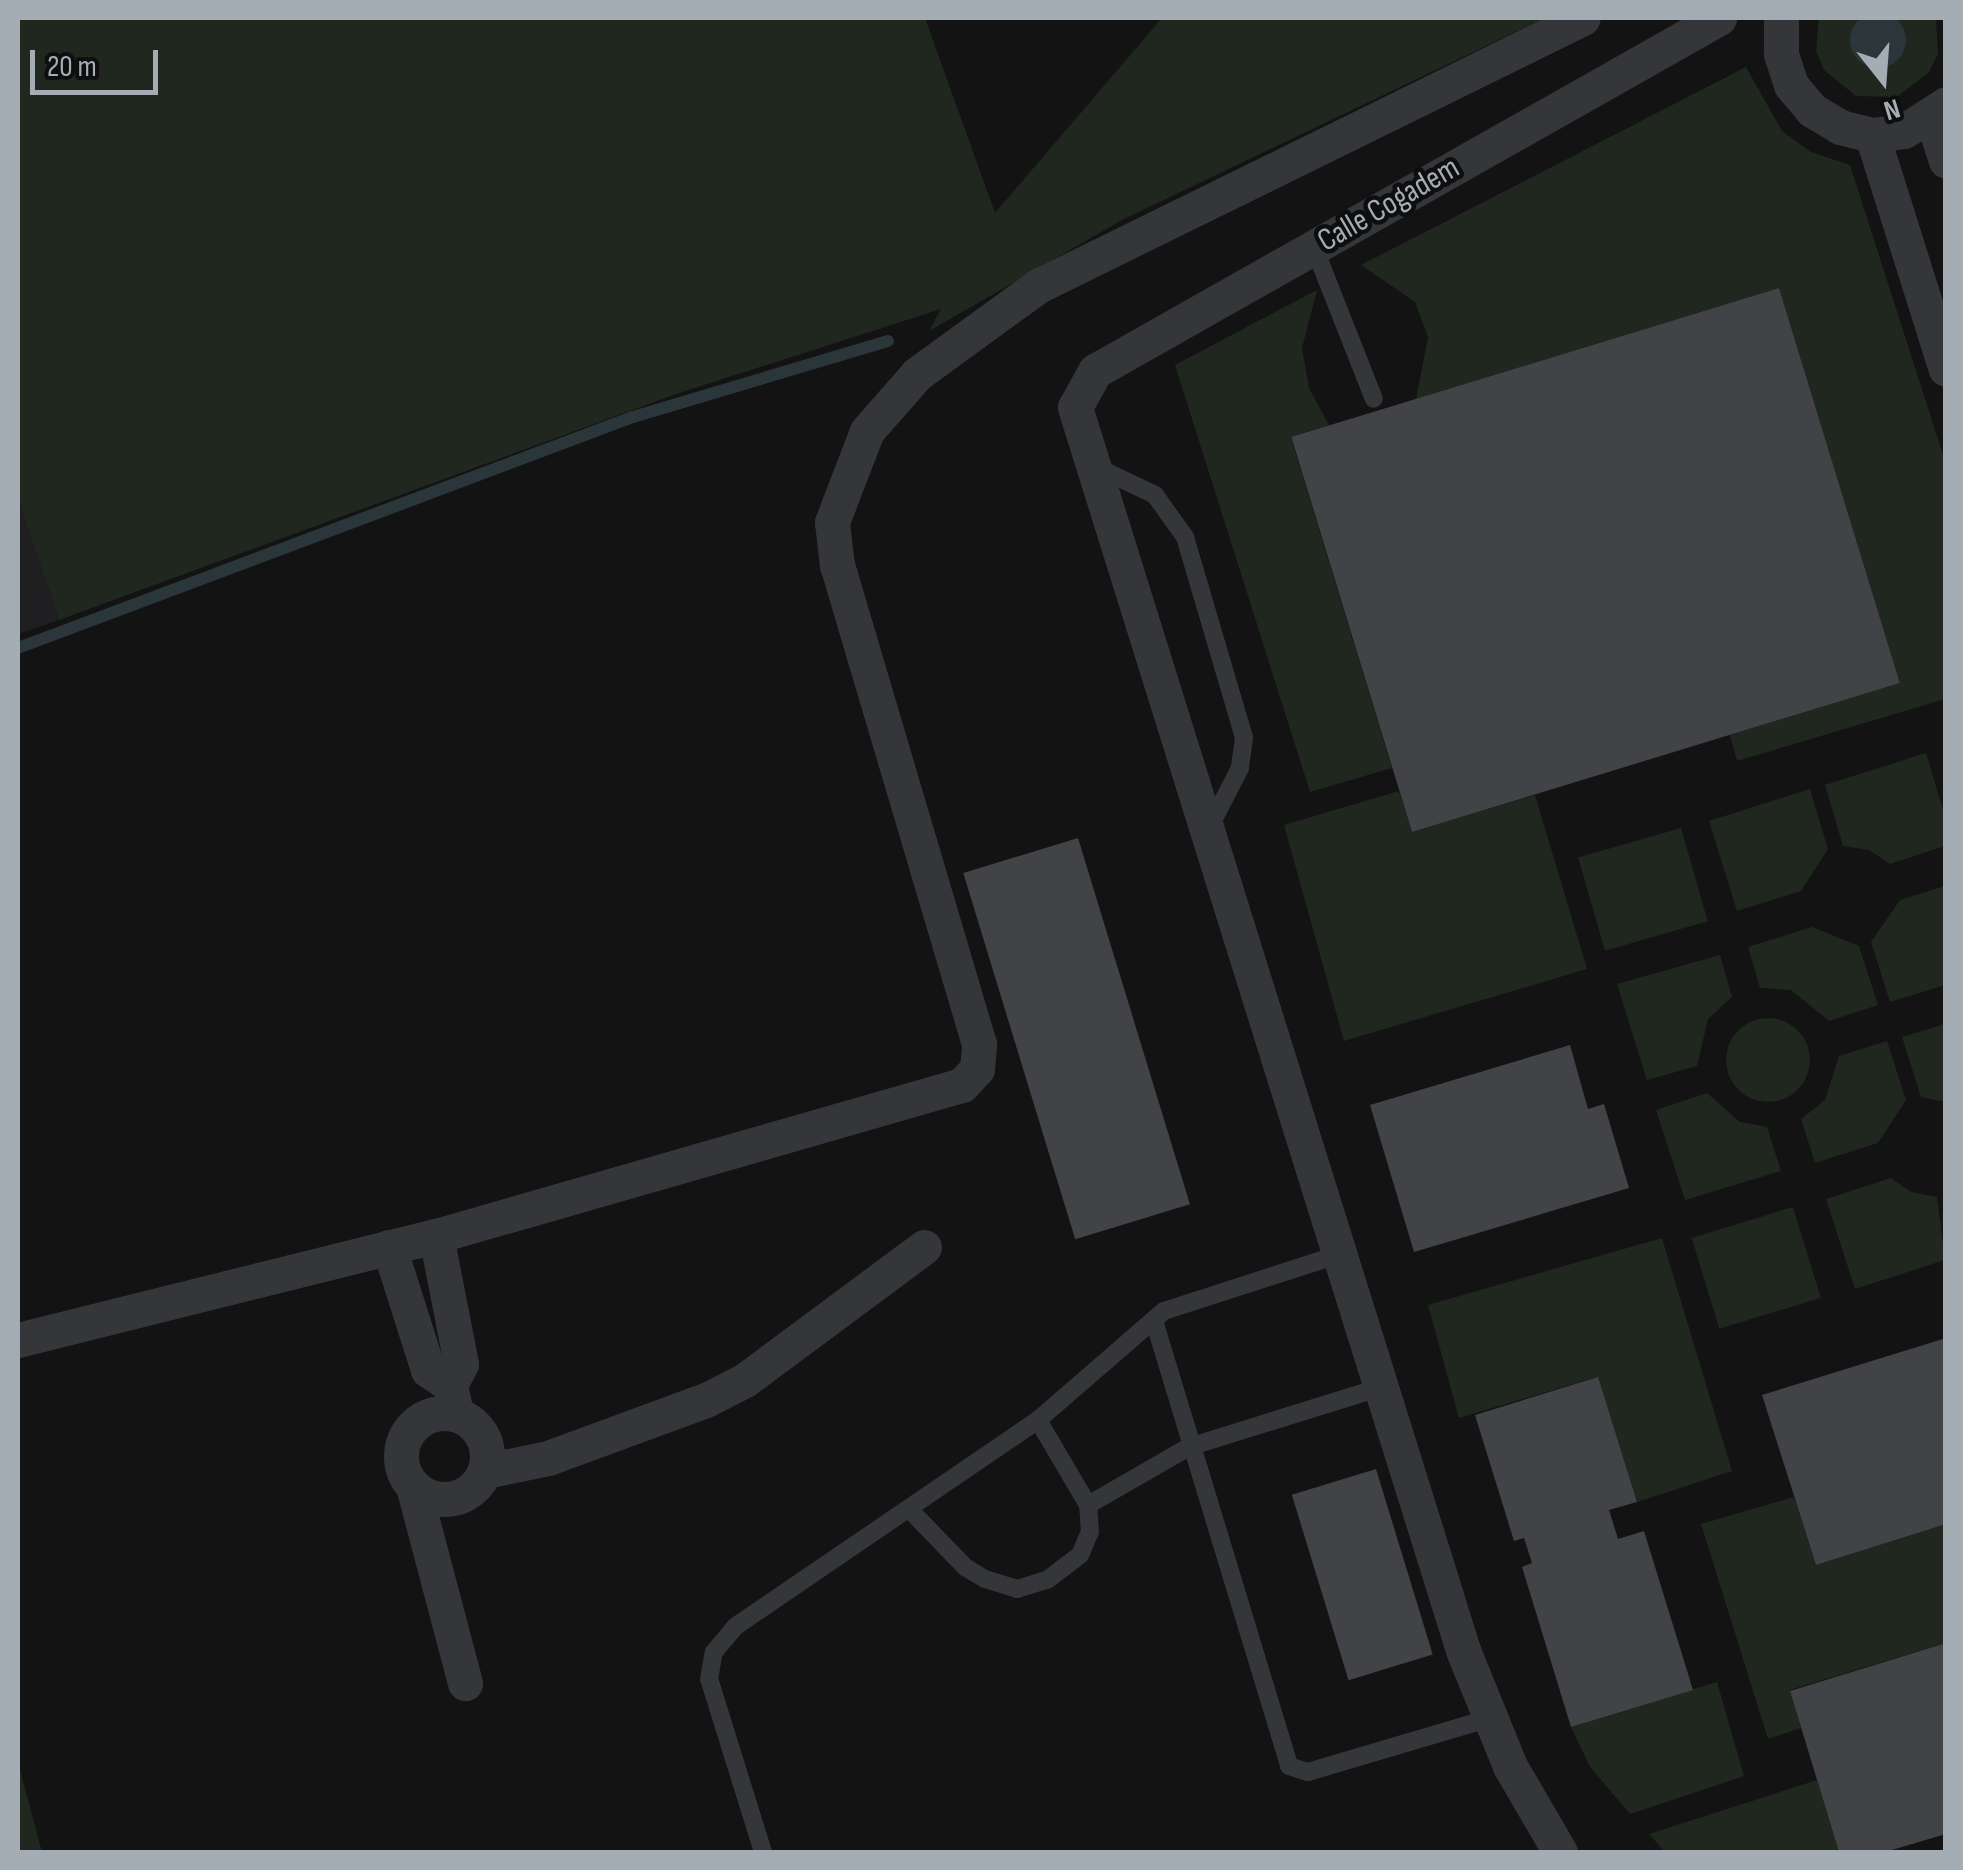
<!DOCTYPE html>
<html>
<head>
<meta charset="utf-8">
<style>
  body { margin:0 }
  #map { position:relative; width:1963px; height:1870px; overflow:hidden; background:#131314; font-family:"Sofia Sans Condensed",sans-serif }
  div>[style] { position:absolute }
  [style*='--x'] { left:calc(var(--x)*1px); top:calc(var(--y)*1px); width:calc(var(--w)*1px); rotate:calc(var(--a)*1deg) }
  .built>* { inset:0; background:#1f1f21 }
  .green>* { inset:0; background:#1f271f; transform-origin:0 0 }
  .round { border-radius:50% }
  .water>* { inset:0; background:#2b363a }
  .stream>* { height:12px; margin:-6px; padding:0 6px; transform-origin:6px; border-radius:6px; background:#2b363a }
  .building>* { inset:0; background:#424347; transform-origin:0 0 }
  .service>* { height:18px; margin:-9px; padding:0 9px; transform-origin:9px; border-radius:9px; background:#343639 }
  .minor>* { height:35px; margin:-17.5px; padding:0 17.5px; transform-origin:17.5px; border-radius:17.5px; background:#343639 }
  .minor>.ring { margin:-17.5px; padding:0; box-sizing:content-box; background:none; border:35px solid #343639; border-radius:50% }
  span { translate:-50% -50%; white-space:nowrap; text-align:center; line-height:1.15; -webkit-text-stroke:9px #0e0e0f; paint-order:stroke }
  .street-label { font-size:32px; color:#a4acb4 }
  .frame { position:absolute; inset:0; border:20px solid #a4acb4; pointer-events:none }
  .north { position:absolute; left:1833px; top:30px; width:100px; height:100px; -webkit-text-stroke:8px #0e0e0f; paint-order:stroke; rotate:163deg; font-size:28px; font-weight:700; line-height:40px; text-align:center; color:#a4acb4 }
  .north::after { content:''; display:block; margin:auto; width:35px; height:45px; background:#a4acb4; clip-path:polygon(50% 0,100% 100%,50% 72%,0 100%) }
  .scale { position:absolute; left:30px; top:50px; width:128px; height:45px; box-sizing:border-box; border:5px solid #a4acb4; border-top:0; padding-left:12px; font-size:30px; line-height:35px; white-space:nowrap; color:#a4acb4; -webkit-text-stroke:8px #0e0e0f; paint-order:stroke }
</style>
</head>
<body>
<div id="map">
  <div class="built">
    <div style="clip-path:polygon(18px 499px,59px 620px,18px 634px)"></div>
  </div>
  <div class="green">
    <div style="clip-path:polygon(18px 18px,925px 18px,995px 213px,1162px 18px,1545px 18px,1124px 219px,929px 331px,941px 309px,679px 393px,59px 620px,18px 499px)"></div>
    <div style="clip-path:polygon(1819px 18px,1936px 18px,1938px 54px,1929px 72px,1897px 97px,1856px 96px,1824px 70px,1816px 51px)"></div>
    <div style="clip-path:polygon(1746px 67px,1782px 131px,1811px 152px,1850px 165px,1945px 461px,1945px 699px,1737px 761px,1730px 735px,1899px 683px,1779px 288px,1416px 399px,1428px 337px,1415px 302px,1361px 265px)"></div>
    <div style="clip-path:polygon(1317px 290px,1302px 348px,1309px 388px,1329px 425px,1291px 438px,1392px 768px,1310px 792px,1175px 365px)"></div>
    <div style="clip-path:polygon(1926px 753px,1945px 816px,1945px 846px,1890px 864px,1869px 850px,1843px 846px,1825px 785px)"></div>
    <div style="clip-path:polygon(1810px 789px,1828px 849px,1801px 891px,1737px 911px,1709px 821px)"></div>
    <div style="clip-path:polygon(1399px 791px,1412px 832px,1535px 795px,1587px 969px,1344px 1041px,1284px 825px)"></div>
    <div style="left:1681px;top:828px;width:97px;height:107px;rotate:74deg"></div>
    <div style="clip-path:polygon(1945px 886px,1945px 985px,1890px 1002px,1871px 942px,1900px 900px)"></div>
    <div style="clip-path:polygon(1812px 927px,1859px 946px,1878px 1005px,1829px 1021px,1791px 990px,1760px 988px,1748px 947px)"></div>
    <div style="clip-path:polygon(1720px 955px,1732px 997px,1708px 1019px,1697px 1066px,1647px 1080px,1617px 984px)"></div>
    <div class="round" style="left:1726px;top:1018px;width:84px;height:84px"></div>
    <div style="clip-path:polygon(1945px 1024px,1946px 1024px,1945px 1102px,1921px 1097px,1902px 1037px)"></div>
    <div style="clip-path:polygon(1887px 1041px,1906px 1100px,1878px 1143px,1815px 1163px,1801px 1119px,1825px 1100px,1839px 1056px)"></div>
    <div style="clip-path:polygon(1707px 1093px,1740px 1122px,1767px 1127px,1781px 1171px,1685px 1200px,1656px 1110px)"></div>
    <div style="clip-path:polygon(1891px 1178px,1911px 1192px,1937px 1197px,1945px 1260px,1855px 1289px,1826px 1199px)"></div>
    <div style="left:1793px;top:1207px;width:95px;height:106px;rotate:73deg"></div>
    <div style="clip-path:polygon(1662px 1238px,1732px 1471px,1637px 1502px,1597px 1377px,1459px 1418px,1428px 1305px)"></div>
    <div style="clip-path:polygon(1794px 1497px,1816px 1565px,1945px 1524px,1945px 1643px,1790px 1690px,1801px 1728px,1768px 1739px,1701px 1524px)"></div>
    <div style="clip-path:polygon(1717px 1682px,1744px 1776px,1630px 1814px,1590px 1767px,1571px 1727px)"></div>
    <div style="clip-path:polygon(18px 1762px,42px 1852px,18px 1852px)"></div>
    <div style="clip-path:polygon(1817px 1780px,1839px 1852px,1665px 1852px,1649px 1834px)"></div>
  </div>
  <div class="water">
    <div class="round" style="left:1850px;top:12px;width:56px;height:56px"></div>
  </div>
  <div class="stream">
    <div style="--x:18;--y:648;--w:657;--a:-20.59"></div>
    <div style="--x:633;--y:417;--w:266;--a:-16.6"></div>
  </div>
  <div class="building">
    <div style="left:1779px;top:288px;width:413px;height:510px;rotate:73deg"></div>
    <div style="left:1078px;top:838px;width:383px;height:120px;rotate:73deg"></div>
    <div style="clip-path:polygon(1570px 1045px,1588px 1109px,1604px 1104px,1629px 1188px,1414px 1252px,1370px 1105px)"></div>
    <div style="clip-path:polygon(1946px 1338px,1946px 1524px,1816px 1565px,1762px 1395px)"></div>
    <div style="clip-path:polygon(1598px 1377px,1637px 1502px,1609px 1510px,1618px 1539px,1644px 1531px,1693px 1690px,1571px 1727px,1522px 1567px,1532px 1563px,1524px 1538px,1514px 1541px,1475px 1415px)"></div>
    <div style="left:1376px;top:1469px;width:194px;height:88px;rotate:73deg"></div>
    <div style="clip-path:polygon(1946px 1643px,1946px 1834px,1885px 1852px,1839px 1852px,1790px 1691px)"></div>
  </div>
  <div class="service">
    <div style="--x:1314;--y:247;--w:163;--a:68.5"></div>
    <div style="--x:1094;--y:466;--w:68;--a:25.4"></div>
    <div style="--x:1155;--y:495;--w:52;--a:54.5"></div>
    <div style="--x:1185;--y:537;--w:209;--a:73.6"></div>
    <div style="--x:1244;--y:738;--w:30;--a:98"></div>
    <div style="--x:1240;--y:768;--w:65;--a:117.3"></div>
    <div style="--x:1155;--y:1324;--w:462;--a:73.1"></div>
    <div style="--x:1289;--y:1766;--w:20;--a:18"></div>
    <div style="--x:1308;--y:1772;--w:190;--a:-16.5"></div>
    <div style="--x:1088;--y:1505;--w:116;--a:-29.9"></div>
    <div style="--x:1189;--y:1447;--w:199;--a:-17.3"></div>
    <div style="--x:910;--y:1510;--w:79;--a:46"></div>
    <div style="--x:965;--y:1567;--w:23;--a:31"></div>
    <div style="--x:985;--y:1579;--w:34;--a:17"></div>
    <div style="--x:1017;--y:1589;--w:31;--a:-17"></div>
    <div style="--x:1047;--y:1580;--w:41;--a:-37.1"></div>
    <div style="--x:1080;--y:1555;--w:25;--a:-67"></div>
    <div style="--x:1090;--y:1532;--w:27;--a:-94"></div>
    <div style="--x:1088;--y:1505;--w:99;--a:-120.5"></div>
    <div style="--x:763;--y:1852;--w:181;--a:-107.3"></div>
    <div style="--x:709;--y:1679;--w:27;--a:-80"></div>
    <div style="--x:714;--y:1652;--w:34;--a:-50"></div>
    <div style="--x:736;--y:1626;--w:366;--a:-34.3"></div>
    <div style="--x:1038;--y:1420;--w:167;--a:-40.9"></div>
    <div style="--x:1164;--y:1311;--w:182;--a:-17.9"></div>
  </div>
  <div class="minor">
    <div style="--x:1781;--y:18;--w:36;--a:90"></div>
    <div style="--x:1781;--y:54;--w:33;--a:72"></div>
    <div style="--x:1791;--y:85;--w:33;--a:50"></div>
    <div style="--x:1812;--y:110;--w:33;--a:31"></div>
    <div style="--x:1840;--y:127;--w:33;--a:14"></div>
    <div style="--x:1872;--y:135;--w:32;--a:-7"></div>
    <div style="--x:1904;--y:131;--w:50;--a:-32.7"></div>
    <div style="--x:1932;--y:117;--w:46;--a:72.3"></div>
    <div style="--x:1872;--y:135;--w:245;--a:72.5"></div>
    <div style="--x:436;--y:1236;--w:130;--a:78.9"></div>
    <div style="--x:461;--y:1364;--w:24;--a:118"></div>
    <div style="--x:450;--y:1385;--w:29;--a:78"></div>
    <div style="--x:389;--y:1247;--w:129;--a:72.4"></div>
    <div style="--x:428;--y:1370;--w:27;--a:34"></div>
    <div style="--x:18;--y:1340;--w:431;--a:-14"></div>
    <div style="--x:436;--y:1236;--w:547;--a:-16.02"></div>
    <div style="--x:962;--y:1085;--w:22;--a:-47"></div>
    <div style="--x:977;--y:1069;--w:25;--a:-85"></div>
    <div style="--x:979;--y:1044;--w:499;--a:-106.5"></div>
    <div style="--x:837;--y:566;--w:44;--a:-96.5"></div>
    <div style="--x:832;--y:522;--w:97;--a:-69"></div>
    <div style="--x:867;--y:431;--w:76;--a:-48.7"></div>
    <div style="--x:917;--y:374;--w:150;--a:-36"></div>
    <div style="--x:1038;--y:286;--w:607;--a:-26.19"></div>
    <div class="ring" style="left:401px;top:1413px;width:51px;height:51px"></div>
    <div style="--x:485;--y:1471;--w:64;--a:-11.7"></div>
    <div style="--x:548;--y:1458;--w:168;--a:-20.2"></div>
    <div style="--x:706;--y:1400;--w:44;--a:-27.1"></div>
    <div style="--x:745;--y:1380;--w:223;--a:-36.6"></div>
    <div style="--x:413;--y:1486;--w:204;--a:75.2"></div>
    <div style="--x:1560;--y:1852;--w:99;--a:-120.2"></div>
    <div style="--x:1510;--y:1766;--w:125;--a:-112.1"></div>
    <div style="--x:1463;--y:1650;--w:1302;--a:-107.34"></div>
    <div style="--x:1075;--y:407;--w:41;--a:-60.9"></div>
    <div style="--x:1095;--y:371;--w:717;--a:-29.5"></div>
  </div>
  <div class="street-label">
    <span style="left:1389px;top:205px;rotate:-30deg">Calle Cogadem</span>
  </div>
  <div class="frame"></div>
  <div class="north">N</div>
  <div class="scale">20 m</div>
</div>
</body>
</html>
